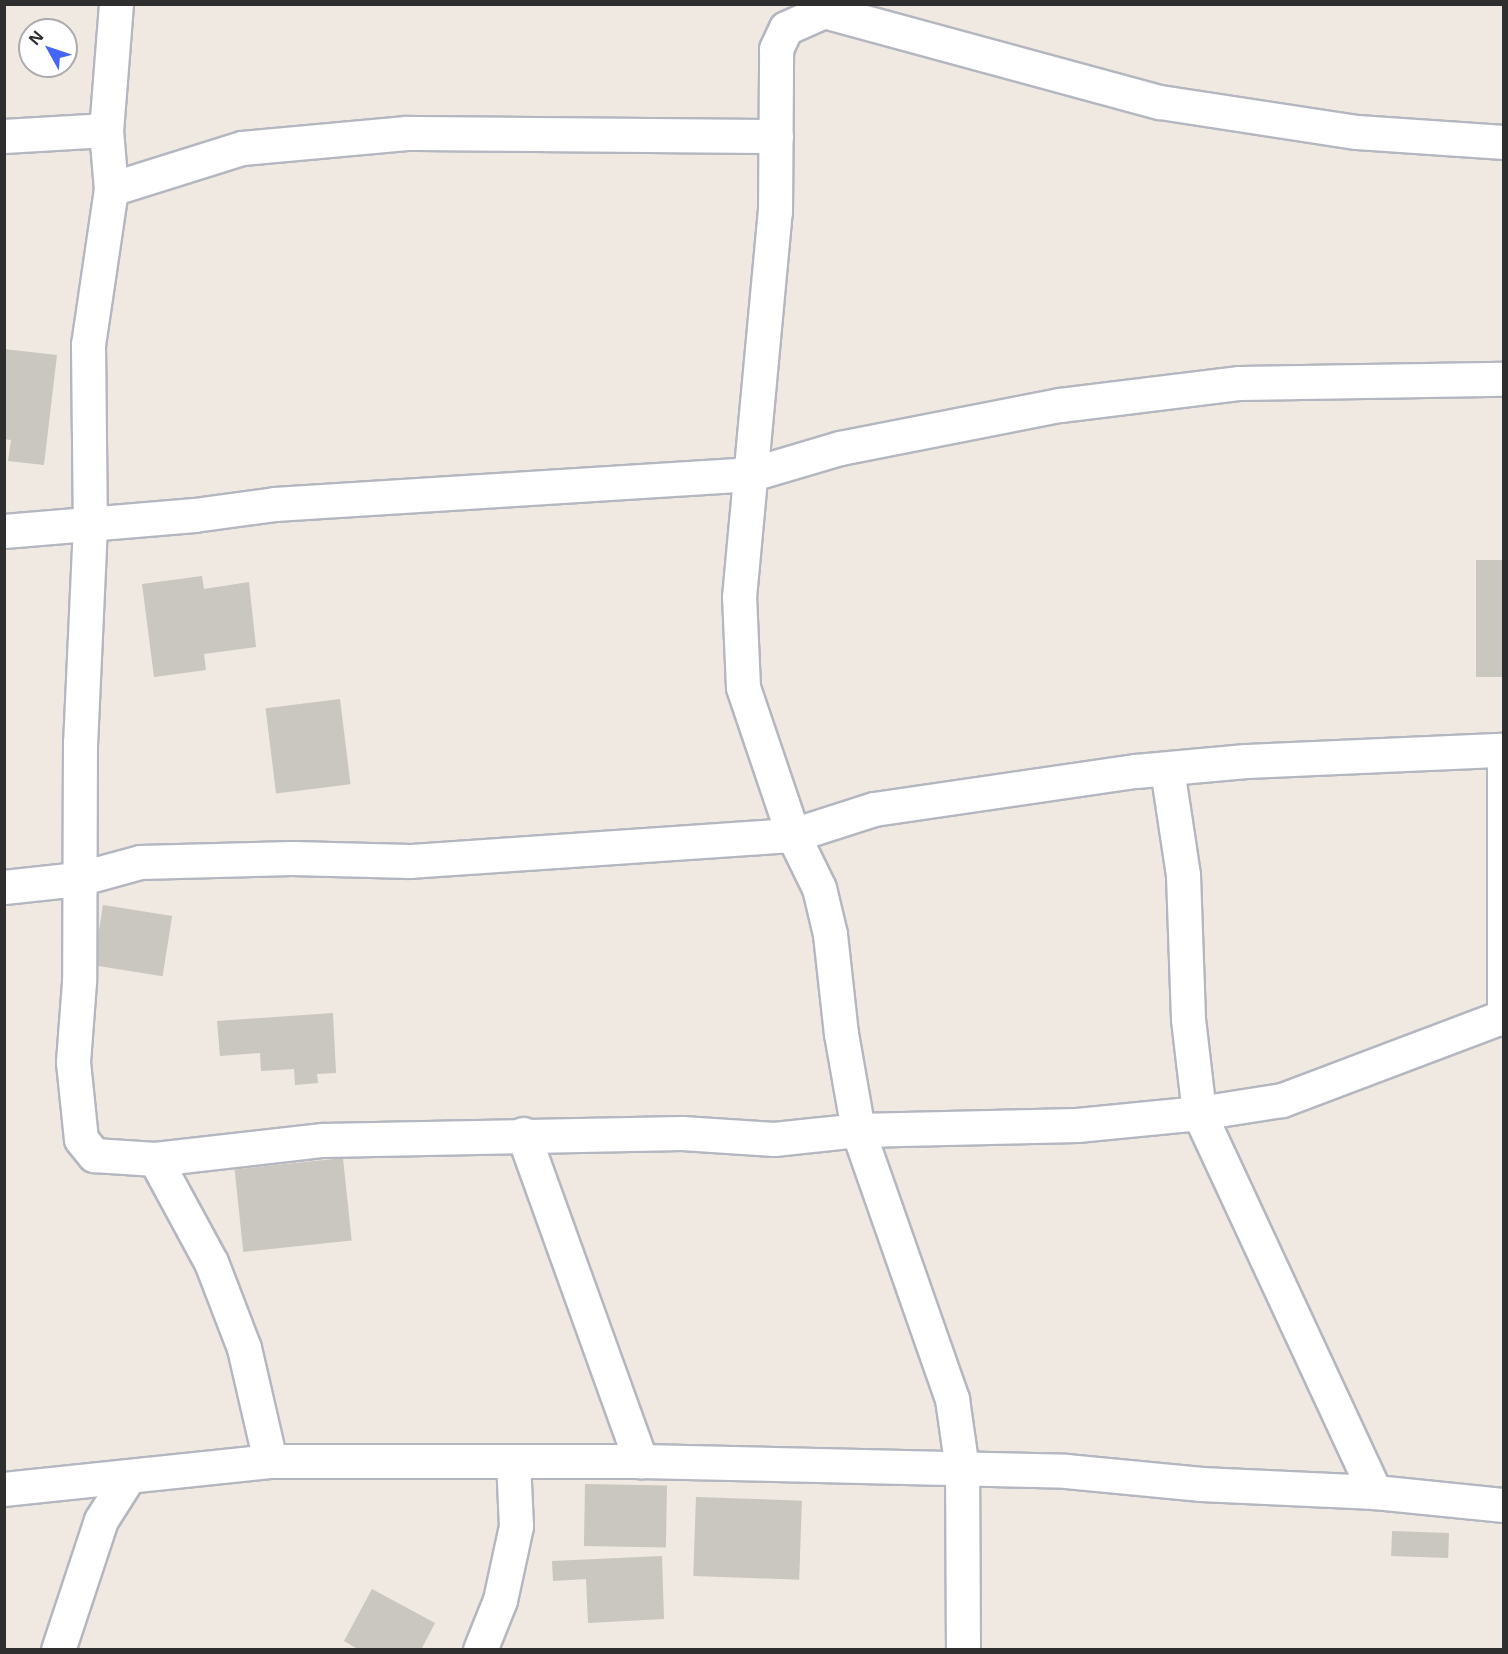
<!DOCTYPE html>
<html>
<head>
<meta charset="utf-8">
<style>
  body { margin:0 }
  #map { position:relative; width:1508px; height:1654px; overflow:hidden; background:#efe9e1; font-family:"Noto Sans",sans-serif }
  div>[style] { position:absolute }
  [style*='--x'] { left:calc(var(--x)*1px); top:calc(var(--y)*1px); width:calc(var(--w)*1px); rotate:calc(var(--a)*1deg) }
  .building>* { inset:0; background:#cac6c0; transform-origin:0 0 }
  .roads { filter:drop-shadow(2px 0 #b4b7c0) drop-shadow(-2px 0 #b4b7c0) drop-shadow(0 2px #b4b7c0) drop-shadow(0 -2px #b4b7c0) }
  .minor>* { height:33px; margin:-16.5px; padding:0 16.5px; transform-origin:16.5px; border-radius:16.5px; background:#fff }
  span { translate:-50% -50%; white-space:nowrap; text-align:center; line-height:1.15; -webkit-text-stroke:5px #fff; paint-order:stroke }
  .frame { position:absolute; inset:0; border:6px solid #2e2e2e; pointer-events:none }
  .north { position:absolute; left:18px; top:18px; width:60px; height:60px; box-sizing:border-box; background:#fff; border:2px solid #ababab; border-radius:50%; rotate:310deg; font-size:16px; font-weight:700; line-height:24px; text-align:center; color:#2e2e2e }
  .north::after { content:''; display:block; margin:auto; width:21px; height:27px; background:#4566f7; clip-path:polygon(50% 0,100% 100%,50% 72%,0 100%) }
</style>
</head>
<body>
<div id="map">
  <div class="building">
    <div style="clip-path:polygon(4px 349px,57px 355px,44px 465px,8px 461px,11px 440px,4px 439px)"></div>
    <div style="left:1504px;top:560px;width:117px;height:28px;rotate:90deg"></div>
    <div style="clip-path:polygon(202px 576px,204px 589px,249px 582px,256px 647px,204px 654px,206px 670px,154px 677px,142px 584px)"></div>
    <div style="left:340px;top:699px;width:86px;height:75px;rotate:83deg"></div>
    <div style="left:103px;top:905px;width:70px;height:61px;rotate:9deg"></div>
    <div style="clip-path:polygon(333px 1013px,336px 1073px,317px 1074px,318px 1083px,295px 1085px,294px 1069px,261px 1071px,260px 1053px,220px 1056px,217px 1021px)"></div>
    <div style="left:343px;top:1158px;width:83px;height:109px;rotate:84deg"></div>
    <div style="left:585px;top:1484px;width:82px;height:62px;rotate:1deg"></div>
    <div style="left:696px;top:1497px;width:106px;height:79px;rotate:2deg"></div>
    <div style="left:1449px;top:1533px;width:25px;height:57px;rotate:92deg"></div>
    <div style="clip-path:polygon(662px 1556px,664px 1619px,588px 1623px,586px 1579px,553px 1581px,552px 1561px)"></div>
    <div style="clip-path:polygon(372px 1589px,435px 1623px,421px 1650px,359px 1650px,344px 1641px)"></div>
  </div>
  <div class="roads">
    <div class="minor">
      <div style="--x:116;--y:4;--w:126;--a:94.5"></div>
      <div style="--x:106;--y:130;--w:59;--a:85.2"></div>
      <div style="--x:111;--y:189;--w:157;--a:98.4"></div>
      <div style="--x:88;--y:344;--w:181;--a:89.4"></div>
      <div style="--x:90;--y:525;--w:217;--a:92.6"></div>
      <div style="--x:80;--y:742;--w:240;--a:90.2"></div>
      <div style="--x:79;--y:982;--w:80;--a:94.3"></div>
      <div style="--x:73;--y:1062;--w:77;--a:84.1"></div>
      <div style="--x:81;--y:1139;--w:21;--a:51"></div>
      <div style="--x:94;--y:1155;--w:61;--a:3.8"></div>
      <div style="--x:155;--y:1159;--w:117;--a:61.5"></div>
      <div style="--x:211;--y:1262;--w:92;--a:69"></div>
      <div style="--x:244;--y:1348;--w:116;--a:77"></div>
      <div style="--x:4;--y:136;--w:102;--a:-3.4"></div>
      <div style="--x:111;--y:189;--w:137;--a:-17.4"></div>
      <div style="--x:242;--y:148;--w:165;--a:-5.2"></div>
      <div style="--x:406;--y:133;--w:370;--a:0.5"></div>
      <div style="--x:4;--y:531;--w:191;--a:-4.8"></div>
      <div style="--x:194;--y:515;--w:82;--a:-7.7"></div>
      <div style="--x:275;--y:504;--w:478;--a:-3.6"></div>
      <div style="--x:752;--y:474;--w:92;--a:-16.5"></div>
      <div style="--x:840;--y:448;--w:224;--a:-11.1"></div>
      <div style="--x:1060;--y:405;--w:181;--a:-7"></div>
      <div style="--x:1240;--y:383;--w:264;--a:-0.9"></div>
      <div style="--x:1504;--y:750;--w:269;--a:90"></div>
      <div style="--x:1167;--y:769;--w:107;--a:81.4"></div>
      <div style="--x:1183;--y:875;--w:144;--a:88"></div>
      <div style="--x:1188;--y:1019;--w:95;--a:83.3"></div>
      <div style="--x:1199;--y:1113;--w:418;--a:65.1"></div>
      <div style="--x:4;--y:887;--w:74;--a:-6.2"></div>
      <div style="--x:78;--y:879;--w:64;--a:-15.3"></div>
      <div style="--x:140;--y:862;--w:152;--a:-1.5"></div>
      <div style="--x:292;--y:858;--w:118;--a:1.5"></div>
      <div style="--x:410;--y:861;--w:384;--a:-3.9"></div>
      <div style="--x:793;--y:835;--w:85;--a:-17.8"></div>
      <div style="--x:874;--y:809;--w:265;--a:-8.3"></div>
      <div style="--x:1136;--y:771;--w:110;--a:-5.2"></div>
      <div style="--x:1246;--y:761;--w:257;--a:-2.5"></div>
      <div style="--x:523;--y:1134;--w:348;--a:70.2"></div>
      <div style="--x:155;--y:1159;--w:169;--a:-6.5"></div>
      <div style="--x:323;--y:1140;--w:359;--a:-1.1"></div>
      <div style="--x:682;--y:1133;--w:92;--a:3.7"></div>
      <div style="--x:774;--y:1139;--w:84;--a:-6.1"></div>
      <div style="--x:858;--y:1130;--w:219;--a:-1.3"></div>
      <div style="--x:1077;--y:1125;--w:123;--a:-5.6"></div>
      <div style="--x:1199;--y:1113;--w:84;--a:-8.9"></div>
      <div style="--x:1282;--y:1100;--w:237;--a:-20.7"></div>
      <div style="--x:4;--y:1489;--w:267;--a:-6"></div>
      <div style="--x:270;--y:1461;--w:371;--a:0"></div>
      <div style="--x:641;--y:1461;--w:425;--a:1.3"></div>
      <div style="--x:1066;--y:1471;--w:136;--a:5.5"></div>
      <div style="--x:1201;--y:1484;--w:174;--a:2.6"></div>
      <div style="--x:1375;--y:1492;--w:130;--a:5.8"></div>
      <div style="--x:58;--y:1650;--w:137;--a:-71.7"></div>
      <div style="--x:101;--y:1520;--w:49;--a:-57.6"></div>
      <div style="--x:480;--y:1650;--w:54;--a:-68.2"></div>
      <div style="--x:500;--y:1600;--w:76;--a:-77.8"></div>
      <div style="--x:516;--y:1526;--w:65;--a:-92.6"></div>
      <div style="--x:963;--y:1650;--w:181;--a:-90.3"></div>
      <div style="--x:962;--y:1469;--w:71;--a:-98.1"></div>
      <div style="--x:952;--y:1399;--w:285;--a:-109.3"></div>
      <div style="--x:858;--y:1130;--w:97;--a:-100"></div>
      <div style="--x:841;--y:1034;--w:101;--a:-96.3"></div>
      <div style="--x:830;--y:934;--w:47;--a:-103.4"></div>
      <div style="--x:819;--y:888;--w:59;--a:-116.1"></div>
      <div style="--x:793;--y:835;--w:156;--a:-108.7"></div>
      <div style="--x:743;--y:687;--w:90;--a:-92.5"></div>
      <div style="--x:739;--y:597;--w:387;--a:-84.7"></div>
      <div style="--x:775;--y:212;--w:163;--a:-89.6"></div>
      <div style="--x:776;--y:49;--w:23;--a:-65"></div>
      <div style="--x:786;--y:28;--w:42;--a:-24.1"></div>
      <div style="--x:824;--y:11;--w:348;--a:15.2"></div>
      <div style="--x:1160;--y:102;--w:199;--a:8.7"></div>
      <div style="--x:1357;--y:132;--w:147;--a:3.9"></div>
    </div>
  </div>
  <div class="frame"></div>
  <div class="north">N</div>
</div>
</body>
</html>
